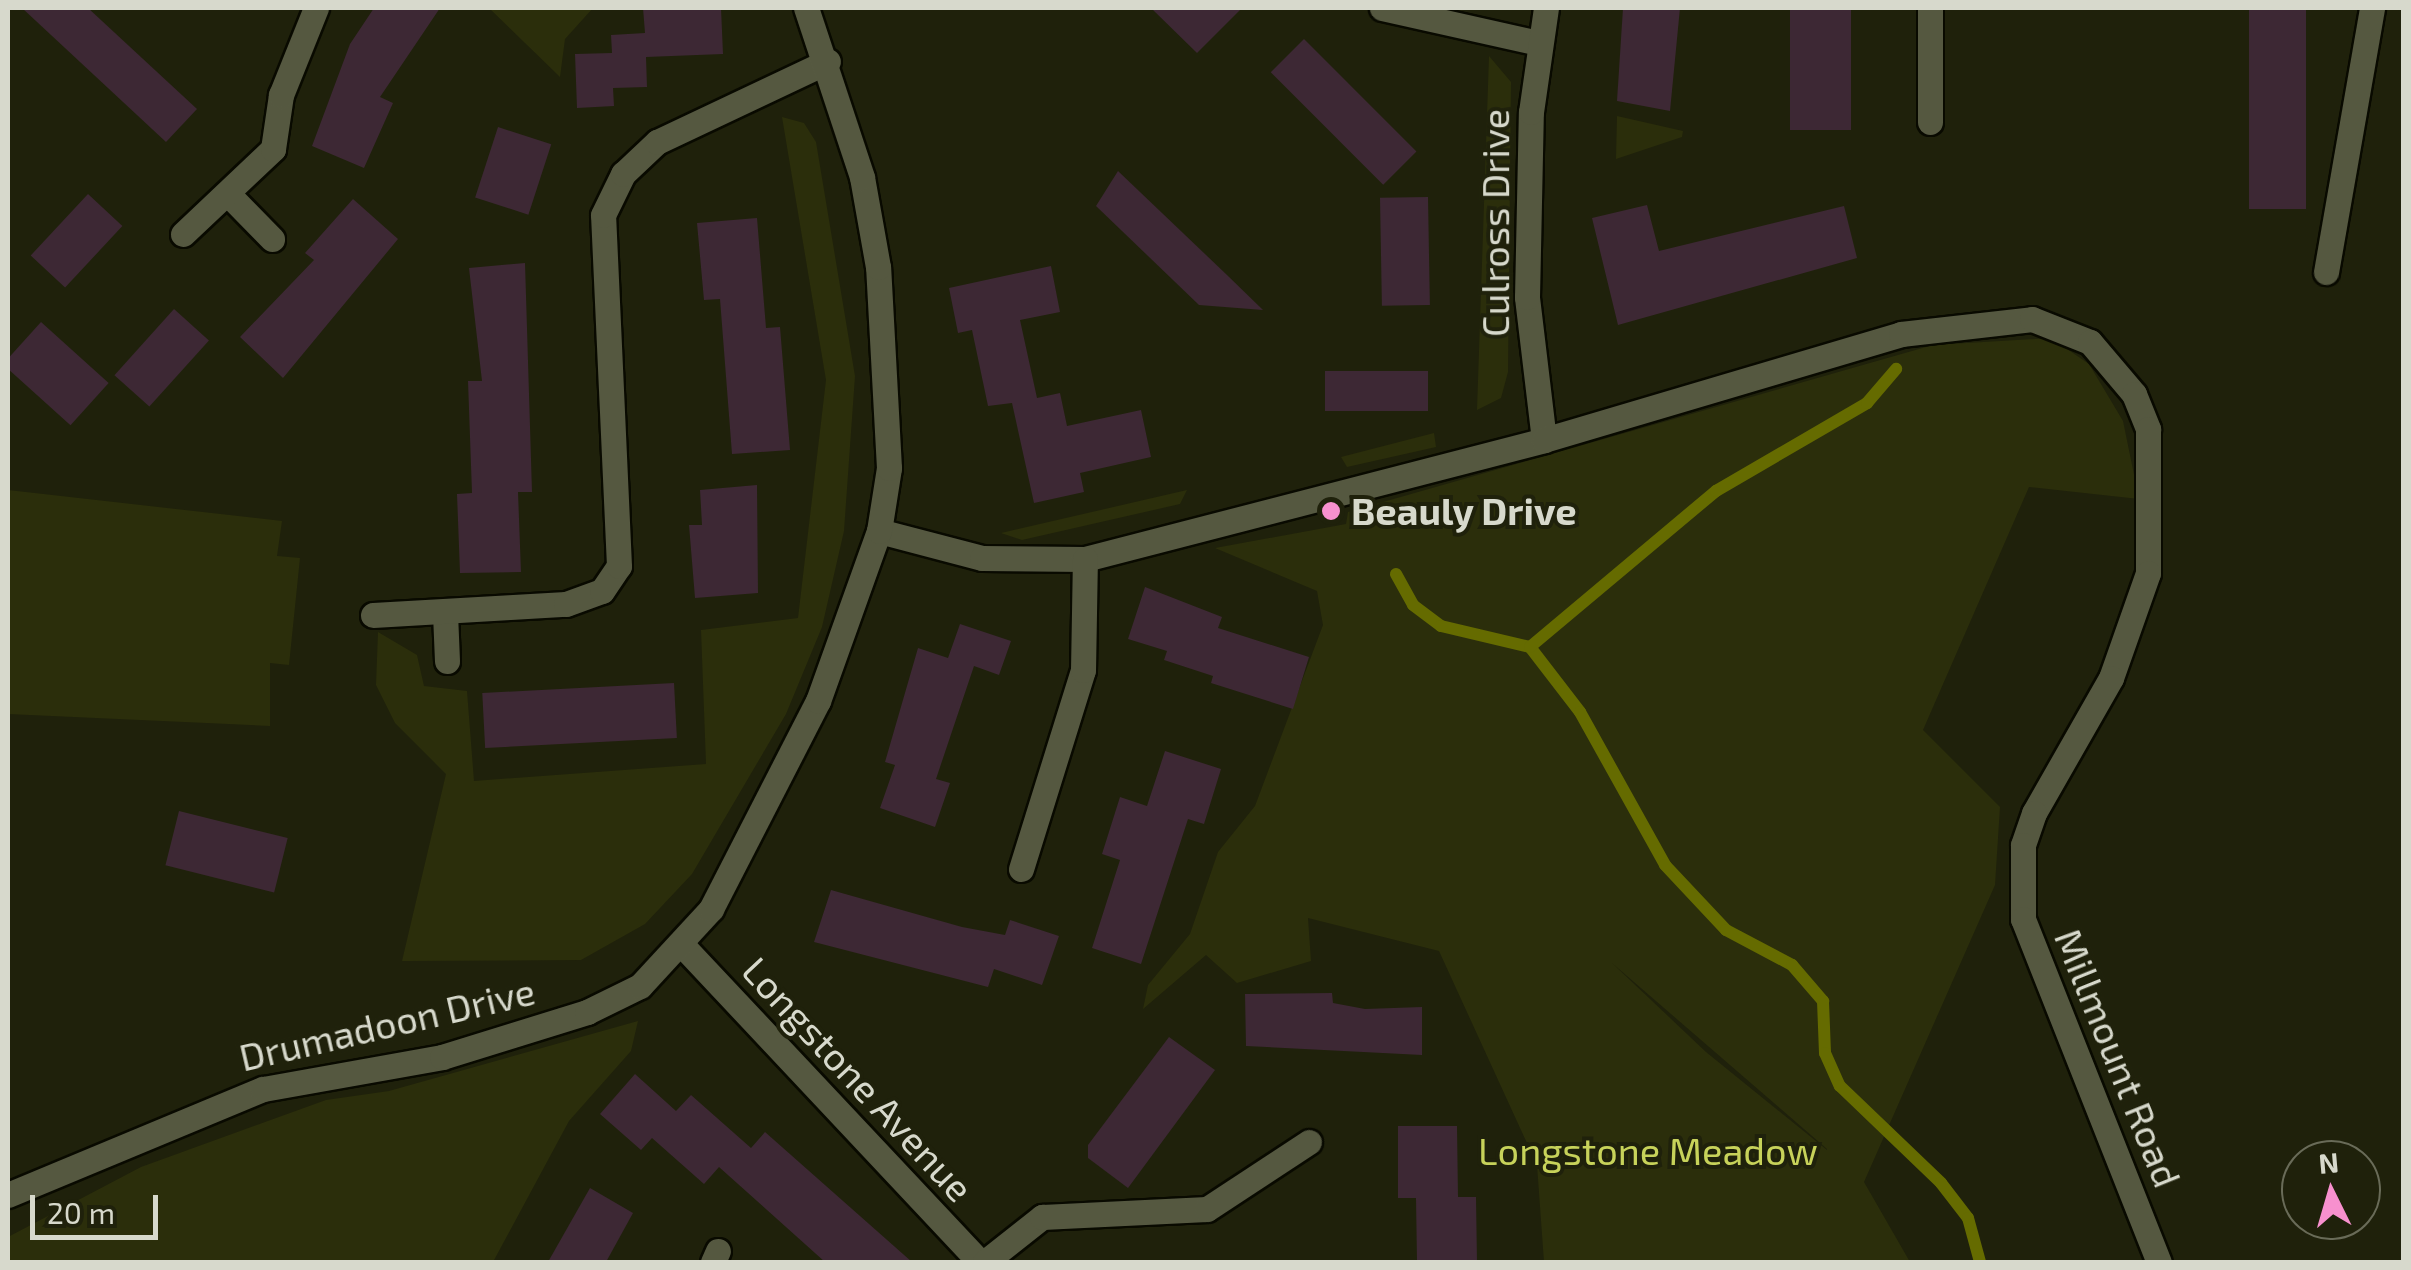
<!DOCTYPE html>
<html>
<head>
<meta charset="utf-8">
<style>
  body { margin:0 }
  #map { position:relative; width:2411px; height:1270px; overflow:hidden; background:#1f210b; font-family:"Exo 2",sans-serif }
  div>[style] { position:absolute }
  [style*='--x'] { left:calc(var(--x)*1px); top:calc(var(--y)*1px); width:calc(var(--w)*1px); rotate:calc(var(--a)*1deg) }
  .green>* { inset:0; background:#2b2e0b }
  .stream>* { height:12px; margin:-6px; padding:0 6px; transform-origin:6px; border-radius:6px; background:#656b00 }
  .building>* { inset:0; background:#3d2834; transform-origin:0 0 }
  .roads { filter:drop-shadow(2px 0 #090a00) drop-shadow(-2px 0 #090a00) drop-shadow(0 2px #090a00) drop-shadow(0 -2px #090a00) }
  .street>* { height:25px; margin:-12.5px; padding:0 12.5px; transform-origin:12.5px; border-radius:12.5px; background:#555840 }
  .dots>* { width:28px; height:28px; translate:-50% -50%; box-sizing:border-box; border:5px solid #1f210b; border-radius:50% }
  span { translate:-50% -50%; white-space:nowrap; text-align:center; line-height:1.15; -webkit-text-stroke:8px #1f210b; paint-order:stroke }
  .street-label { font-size:38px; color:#d7d9cc }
  .poi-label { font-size:38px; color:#d7d9cc; font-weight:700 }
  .left { translate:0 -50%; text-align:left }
  .park-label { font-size:38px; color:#c7d25a }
  .frame { position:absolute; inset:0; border:10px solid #d7d9cc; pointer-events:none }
  .north { position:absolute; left:2281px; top:1140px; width:100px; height:100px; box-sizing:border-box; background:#1f210b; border:2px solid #696b58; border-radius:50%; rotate:355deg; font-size:28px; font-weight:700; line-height:40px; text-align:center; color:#d7d9cc }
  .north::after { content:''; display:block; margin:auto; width:35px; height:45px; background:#f790ce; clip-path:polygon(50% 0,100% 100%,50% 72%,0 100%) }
  .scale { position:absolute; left:30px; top:1195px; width:128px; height:45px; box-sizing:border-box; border:5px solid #d7d9cc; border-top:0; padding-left:12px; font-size:30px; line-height:35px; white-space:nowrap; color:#d7d9cc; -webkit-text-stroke:8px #1f210b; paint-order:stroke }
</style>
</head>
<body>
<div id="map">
  <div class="green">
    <div style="clip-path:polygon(489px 8px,593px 8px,565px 39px,560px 77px)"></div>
    <div style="clip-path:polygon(1489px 56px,1511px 82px,1508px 372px,1501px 398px,1477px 410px)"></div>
    <div style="clip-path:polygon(1617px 116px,1683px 131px,1682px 137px,1616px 159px)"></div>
    <div style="clip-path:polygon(782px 117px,804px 123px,816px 142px,855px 376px,844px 531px,822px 627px,786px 714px,692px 874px,645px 924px,581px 960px,402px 961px,446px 774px,395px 723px,376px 685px,378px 632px,417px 655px,424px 686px,467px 691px,474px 781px,706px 764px,701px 630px,798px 618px,826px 380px)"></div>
    <div style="clip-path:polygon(evenodd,2051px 338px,2089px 364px,2123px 421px,2139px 499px,2029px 487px,1923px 730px,2000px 807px,1995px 885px,1864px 1182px,1910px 1262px,1544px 1262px,1537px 1165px,1439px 951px,1308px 918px,1311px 961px,1237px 983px,1206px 955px,1143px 1009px,1148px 985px,1190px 934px,1218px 852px,1255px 806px,1323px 625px,1317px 591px,1215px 548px,1346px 524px,1348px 512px,1933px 345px,2051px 338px,1612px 963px,1827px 1149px,1827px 1150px,1706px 1052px,1612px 963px)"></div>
    <div style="clip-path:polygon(1434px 433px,1436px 447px,1347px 467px,1341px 457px)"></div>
    <div style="clip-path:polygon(8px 490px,282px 521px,277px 556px,300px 558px,289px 665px,270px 663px,270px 726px,8px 714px)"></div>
    <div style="clip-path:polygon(1187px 490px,1180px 504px,1022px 540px,1001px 533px)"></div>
    <div style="clip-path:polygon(638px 1021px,631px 1051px,569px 1121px,493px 1262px,8px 1262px,8px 1237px,141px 1167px,326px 1100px,389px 1091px)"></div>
  </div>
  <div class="stream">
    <div style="--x:1396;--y:574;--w:35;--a:61"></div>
    <div style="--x:1413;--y:605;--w:35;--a:37"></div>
    <div style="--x:1441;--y:626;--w:91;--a:13.3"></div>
    <div style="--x:1530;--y:647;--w:82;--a:52.4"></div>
    <div style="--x:1580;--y:712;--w:175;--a:60.9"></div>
    <div style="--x:1665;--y:865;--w:89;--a:46.8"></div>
    <div style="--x:1726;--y:930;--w:75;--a:27.9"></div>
    <div style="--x:1792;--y:965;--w:48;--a:49.3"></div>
    <div style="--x:1823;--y:1001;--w:52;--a:87.8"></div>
    <div style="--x:1825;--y:1053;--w:36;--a:66"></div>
    <div style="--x:1840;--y:1086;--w:140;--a:43.8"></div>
    <div style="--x:1941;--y:1183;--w:44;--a:52.4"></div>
    <div style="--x:1968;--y:1218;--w:46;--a:74.7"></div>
    <div style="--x:1530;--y:647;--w:243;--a:-40"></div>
    <div style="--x:1716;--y:491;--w:175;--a:-30.2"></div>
    <div style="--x:1867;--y:403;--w:45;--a:-49.5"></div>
  </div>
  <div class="building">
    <div style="clip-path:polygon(22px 8px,88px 8px,197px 109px,166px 142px)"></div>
    <div style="clip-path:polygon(374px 8px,440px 8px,380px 97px,393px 103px,364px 168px,312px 146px,350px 44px)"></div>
    <div style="clip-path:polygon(643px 8px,721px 8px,723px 54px,646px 57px,647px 87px,613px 88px,614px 106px,577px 108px,575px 54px,612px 53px,611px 35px,645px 33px)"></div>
    <div style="clip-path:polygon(1151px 8px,1242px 8px,1197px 53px)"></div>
    <div style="clip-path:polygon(1623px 8px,1680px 8px,1670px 111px,1617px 101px)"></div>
    <div style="left:1790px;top:8px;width:61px;height:122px"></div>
    <div style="left:2249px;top:8px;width:57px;height:201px"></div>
    <div style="left:1304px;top:39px;width:159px;height:47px;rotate:45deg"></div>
    <div style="left:498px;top:127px;width:56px;height:74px;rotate:18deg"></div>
    <div style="clip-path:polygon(1118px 171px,1227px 275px,1263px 310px,1199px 305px,1096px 206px)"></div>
    <div style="left:88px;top:194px;width:47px;height:84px;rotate:43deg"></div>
    <div style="left:1428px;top:197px;width:108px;height:48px;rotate:89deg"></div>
    <div style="clip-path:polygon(353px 199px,398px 239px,283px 378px,240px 337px,314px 260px,305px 253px)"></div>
    <div style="clip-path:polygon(1647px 205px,1659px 251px,1844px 206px,1857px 258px,1618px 325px,1592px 218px)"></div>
    <div style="clip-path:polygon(757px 218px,766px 328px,780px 327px,790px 450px,732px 454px,720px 299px,704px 300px,697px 223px)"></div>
    <div style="clip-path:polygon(525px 263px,532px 492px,518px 492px,521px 572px,460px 573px,457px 494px,472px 493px,468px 381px,482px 381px,469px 268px)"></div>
    <div style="clip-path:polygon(1051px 266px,1060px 312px,1020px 320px,1037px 398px,1060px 393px,1067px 426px,1141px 410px,1151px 457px,1080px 473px,1084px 492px,1034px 503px,1012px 403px,988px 406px,972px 330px,958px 333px,949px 288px)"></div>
    <div style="left:174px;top:309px;width:47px;height:89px;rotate:42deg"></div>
    <div style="left:41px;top:322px;width:91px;height:57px;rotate:42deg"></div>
    <div style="left:1325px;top:371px;width:103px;height:40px"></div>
    <div style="clip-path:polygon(757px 485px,758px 593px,695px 598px,689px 525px,702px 525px,700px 490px)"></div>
    <div style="clip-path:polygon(1145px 587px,1222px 617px,1218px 628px,1309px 657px,1293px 709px,1211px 683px,1213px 676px,1164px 660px,1167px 651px,1128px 639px)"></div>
    <div style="clip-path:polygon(960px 624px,1011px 641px,999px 675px,974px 666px,936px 779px,950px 783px,935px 827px,880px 808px,895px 765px,885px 762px,918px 648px,948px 658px)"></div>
    <div style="left:674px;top:683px;width:55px;height:192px;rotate:87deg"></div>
    <div style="clip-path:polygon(1165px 751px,1221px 769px,1204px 824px,1188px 819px,1141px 964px,1092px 948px,1120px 860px,1102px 854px,1120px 797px,1147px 806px)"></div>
    <div style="left:179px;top:811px;width:112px;height:56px;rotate:14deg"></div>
    <div style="clip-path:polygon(831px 890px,962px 927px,1005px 935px,1010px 920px,1059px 936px,1042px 985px,994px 969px,988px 987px,814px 942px)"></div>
    <div style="clip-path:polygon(1332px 993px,1333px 1003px,1365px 1009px,1422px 1007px,1422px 1055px,1246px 1046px,1245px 994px)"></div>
    <div style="clip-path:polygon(1169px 1037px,1215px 1070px,1128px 1188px,1088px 1158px,1088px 1145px)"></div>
    <div style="clip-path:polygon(635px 1074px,676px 1111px,691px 1095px,751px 1148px,765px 1132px,912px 1262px,825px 1262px,719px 1167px,704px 1184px,652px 1138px,641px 1150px,600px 1114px)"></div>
    <div style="clip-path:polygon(1398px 1126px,1457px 1126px,1458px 1197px,1476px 1197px,1477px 1262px,1417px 1262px,1416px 1198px,1398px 1198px)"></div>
    <div style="clip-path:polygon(590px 1188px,633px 1213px,606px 1262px,548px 1262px)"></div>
  </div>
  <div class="roads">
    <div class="street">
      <div style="--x:1382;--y:8;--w:161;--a:12.6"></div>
      <div style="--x:1930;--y:8;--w:114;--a:90"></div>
      <div style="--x:228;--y:194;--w:63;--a:45.6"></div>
      <div style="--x:183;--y:234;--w:124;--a:-43.4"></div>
      <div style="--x:273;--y:149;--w:55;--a:-81.6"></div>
      <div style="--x:281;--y:95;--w:94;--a:-68.1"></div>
      <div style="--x:2326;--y:272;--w:268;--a:-80.1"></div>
      <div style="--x:1544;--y:440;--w:144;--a:-96.8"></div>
      <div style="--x:1527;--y:297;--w:185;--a:-88.8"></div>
      <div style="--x:1531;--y:112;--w:105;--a:-81.8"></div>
      <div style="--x:879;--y:531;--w:106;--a:14.7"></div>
      <div style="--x:982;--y:558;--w:103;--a:0.6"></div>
      <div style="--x:1085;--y:559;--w:474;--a:-14.5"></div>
      <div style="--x:1544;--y:440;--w:372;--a:-16.5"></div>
      <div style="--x:1901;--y:334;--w:132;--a:-6.5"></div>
      <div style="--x:2032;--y:319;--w:62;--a:21.6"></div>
      <div style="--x:2090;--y:342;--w:68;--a:49.8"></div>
      <div style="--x:2134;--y:394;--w:38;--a:68"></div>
      <div style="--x:2148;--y:429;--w:144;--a:90"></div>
      <div style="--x:2148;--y:573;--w:111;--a:109.4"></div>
      <div style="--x:2111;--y:678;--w:155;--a:119.7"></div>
      <div style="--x:2034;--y:813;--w:34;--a:109"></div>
      <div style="--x:2023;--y:845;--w:74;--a:90"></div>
      <div style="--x:2023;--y:919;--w:369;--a:68.4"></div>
      <div style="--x:445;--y:613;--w:48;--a:87.6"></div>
      <div style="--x:373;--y:615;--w:193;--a:-3.3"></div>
      <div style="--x:566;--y:604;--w:38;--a:-20"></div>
      <div style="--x:602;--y:591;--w:30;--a:-56"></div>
      <div style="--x:619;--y:566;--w:351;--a:-92.6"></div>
      <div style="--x:603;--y:215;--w:46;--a:-64"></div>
      <div style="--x:623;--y:174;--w:47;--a:-43.3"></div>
      <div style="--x:657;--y:142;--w:189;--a:-25.3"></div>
      <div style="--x:1021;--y:869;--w:208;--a:-72.7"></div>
      <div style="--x:1083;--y:670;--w:111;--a:-89"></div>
      <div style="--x:683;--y:946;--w:434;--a:46.8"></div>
      <div style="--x:8;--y:1195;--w:276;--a:-22.6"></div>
      <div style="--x:263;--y:1089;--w:182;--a:-10.1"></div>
      <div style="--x:442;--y:1057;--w:152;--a:-17.2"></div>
      <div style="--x:587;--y:1012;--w:59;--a:-26.1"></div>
      <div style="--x:640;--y:986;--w:105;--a:-47.3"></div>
      <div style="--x:711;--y:909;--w:234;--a:-62.8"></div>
      <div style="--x:818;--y:701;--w:181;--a:-70.3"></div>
      <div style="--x:879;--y:531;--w:64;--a:-81"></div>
      <div style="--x:889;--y:468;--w:201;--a:-93.1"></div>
      <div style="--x:878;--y:267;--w:91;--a:-100.1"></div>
      <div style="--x:862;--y:177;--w:178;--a:-108.3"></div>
      <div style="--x:713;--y:1262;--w:12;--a:-66"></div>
      <div style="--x:985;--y:1262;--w:73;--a:-38.3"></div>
      <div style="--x:1042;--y:1217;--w:165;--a:-2.8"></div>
      <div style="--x:1207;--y:1209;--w:122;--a:-33.3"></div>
    </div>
  </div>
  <div class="dots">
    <div style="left:1331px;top:511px;background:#f790ce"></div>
  </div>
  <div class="street-label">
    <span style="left:1495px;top:223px;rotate:-90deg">Culross Drive</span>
    <span style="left:387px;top:1024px;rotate:-13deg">Drumadoon Drive</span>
    <span style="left:2118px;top:1058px;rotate:68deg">Millmount Road</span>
    <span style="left:858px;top:1079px;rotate:47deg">Longstone Avenue</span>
  </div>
  <div class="poi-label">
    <span class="left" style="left:1351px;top:511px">Beauly Drive</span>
  </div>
  <div class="park-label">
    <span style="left:1648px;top:1151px">Longstone Meadow</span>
  </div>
  <div class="frame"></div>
  <div class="north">N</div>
  <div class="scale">20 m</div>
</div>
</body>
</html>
